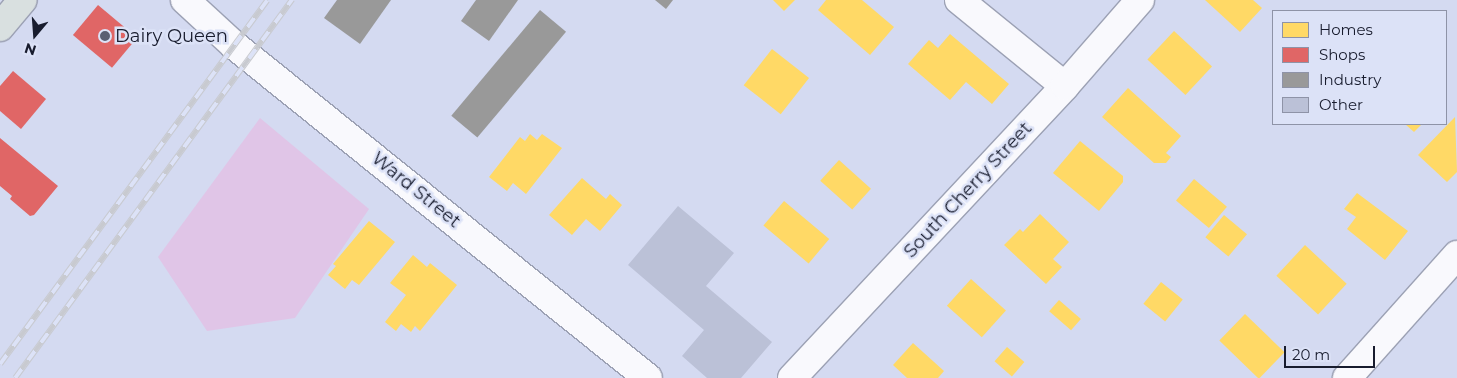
<!DOCTYPE html>
<html>
<head>
<meta charset="utf-8">
<style>
  body { margin:0 }
  #map { position:relative; width:1457px; height:378px; overflow:hidden; background:#d4daf1; font-family:Montserrat,sans-serif }
  div>[style] { position:absolute }
  [style*='--x'] { left:calc(var(--x)*1px); top:calc(var(--y)*1px); width:calc(var(--w)*1px); rotate:calc(var(--a)*1deg) }
  .green>* { inset:0; background:#e0c5e7 }
  .homes>* { inset:0; background:#ffd966; transform-origin:0 0 }
  .shops>* { inset:0; background:#e06666; transform-origin:0 0 }
  .industry>* { inset:0; background:#999; transform-origin:0 0 }
  .building>* { inset:0; background:#bbc1d7 }
  .roads { filter:drop-shadow(1px 0 #9ca1b4) drop-shadow(-1px 0 #9ca1b4) drop-shadow(0 1px #9ca1b4) drop-shadow(0 -1px #9ca1b4) }
  .minor>* { height:28px; margin:-14px; padding:0 14px; transform-origin:14px; border-radius:14px; background:#f9f9fd }
  .major>* { height:28px; margin:-14px; padding:0 14px; transform-origin:14px; border-radius:14px; background:#d9e0e0 }
  .rail>* { height:5.5px; margin-top:-2.75px; transform-origin:0; background:repeating-linear-gradient(90deg,#dce2f7 0 11px,#c8cad0 0 22px); box-sizing:border-box; border-block:1px solid #c8cad0 }
  .dots>* { width:14px; height:14px; translate:-50% -50%; box-sizing:border-box; border:2px solid #dce2f7; border-radius:50% }
  span { translate:-50% -50%; white-space:nowrap; text-align:center; line-height:1.15; -webkit-text-stroke:5px #dce2f7; paint-order:stroke }
  .poi-label { font-size:18px; color:#181c2e }
  .left { translate:0 -50%; text-align:left }
  .street-label { font-size:18px; color:#181c2e }
  .legend { position:absolute; left:1272px; top:10px; width:175px; height:115px; box-sizing:border-box; background:#dce2f7; border:1px solid #8e93a7; margin:0; padding:6px 9px; list-style:none; font-size:15px; color:#181c2e }
  .legend li { display:flex; align-items:center; gap:10px; height:25px }
  .legend b { width:25px; border:1px solid #8e93a7 }
  .north { position:absolute; left:10px; top:10px; width:50px; height:50px; -webkit-text-stroke:4px #dce2f7; paint-order:stroke; rotate:198deg; font-size:14px; font-weight:700; line-height:20px; text-align:center; color:#181c2e }
  .north::after { content:''; display:block; margin:auto; width:18px; height:22px; background:#181c2e; clip-path:polygon(50% 0,100% 100%,50% 72%,0 100%) }
  .scale { position:absolute; left:1284px; top:346px; width:91px; height:22px; box-sizing:border-box; border:2px solid #181c2e; border-top:0; padding-left:6px; font-size:15px; line-height:18px; white-space:nowrap; color:#181c2e; -webkit-text-stroke:4px #dce2f7; paint-order:stroke }
</style>
</head>
<body>
<div id="map">
  <div class="green">
    <div style="clip-path:polygon(260px 118px,369px 209px,295px 318px,207px 331px,158px 257px)"></div>
  </div>
  <div class="homes">
    <div style="clip-path:polygon(773px 0,795px 0,784px 11px)"></div>
    <div style="clip-path:polygon(826px 0,862px 0,894px 27px,870px 55px,818px 10px)"></div>
    <div style="clip-path:polygon(1205px 0,1253px 0,1262px 8px,1240px 32px)"></div>
    <div style="left:1174px;top:31px;width:52px;height:39px;rotate:43deg"></div>
    <div style="clip-path:polygon(950px 34px,1009px 84px,992px 104px,966px 82px,950px 100px,908px 64px,929px 40px,938px 48px)"></div>
    <div style="left:772px;top:49px;width:47px;height:46px;rotate:38deg"></div>
    <div style="clip-path:polygon(1128px 88px,1181px 136px,1166px 153px,1171px 157px,1166px 163px,1154px 163px,1102px 117px)"></div>
    <div style="clip-path:polygon(1455px 117px,1457px 172px,1447px 182px,1418px 155px)"></div>
    <div style="clip-path:polygon(1405px 124px,1422px 124px,1414px 132px)"></div>
    <div style="clip-path:polygon(530px 134px,537px 140px,542px 134px,562px 148px,526px 194px,513px 183px,507px 191px,489px 177px,520px 137px,525px 141px)"></div>
    <div style="clip-path:polygon(1080px 141px,1123px 176px,1123px 182px,1099px 211px,1053px 173px)"></div>
    <div style="left:839px;top:160px;width:43px;height:28px;rotate:42deg"></div>
    <div style="clip-path:polygon(582px 178px,606px 199px,610px 194px,622px 205px,600px 231px,586px 219px,572px 235px,549px 215px)"></div>
    <div style="left:1194px;top:179px;width:43px;height:28px;rotate:40deg"></div>
    <div style="clip-path:polygon(1357px 193px,1408px 231px,1385px 260px,1347px 229px,1356px 217px,1344px 209px)"></div>
    <div style="left:784px;top:201px;width:59px;height:32px;rotate:40deg"></div>
    <div style="clip-path:polygon(1040px 214px,1069px 242px,1053px 259px,1062px 267px,1046px 284px,1004px 245px,1020px 229px,1023px 232px)"></div>
    <div style="left:1224px;top:215px;width:30px;height:29px;rotate:40deg"></div>
    <div style="clip-path:polygon(369px 221px,395px 242px,359px 285px,352px 280px,345px 289px,328px 275px,336px 266px,333px 264px)"></div>
    <div style="left:1305px;top:245px;width:57px;height:42px;rotate:43deg"></div>
    <div style="clip-path:polygon(413px 255px,427px 267px,430px 263px,457px 285px,420px 331px,415px 326px,411px 332px,401px 324px,396px 331px,385px 322px,406px 295px,390px 283px)"></div>
    <div style="left:971px;top:279px;width:47px;height:36px;rotate:42deg"></div>
    <div style="left:1161px;top:282px;width:28px;height:28px;rotate:39deg"></div>
    <div style="left:1059px;top:300px;width:29px;height:15px;rotate:41deg"></div>
    <div style="left:1245px;top:314px;width:55px;height:37px;rotate:44deg"></div>
    <div style="clip-path:polygon(913px 343px,944px 371px,938px 378px,907px 378px,893px 365px)"></div>
    <div style="left:1007px;top:347px;width:23px;height:19px;rotate:41deg"></div>
  </div>
  <div class="shops">
    <div style="left:98px;top:5px;width:51px;height:39px;rotate:40deg"></div>
    <div style="clip-path:polygon(13px 71px,46px 99px,21px 129px,0 111px,0 86px)"></div>
    <div style="clip-path:polygon(0 138px,58px 186px,34px 215px,30px 216px,10px 199px,12px 196px,0 186px)"></div>
  </div>
  <div class="industry">
    <div style="clip-path:polygon(337px 0,391px 0,360px 44px,324px 18px)"></div>
    <div style="clip-path:polygon(476px 0,518px 0,489px 41px,461px 21px)"></div>
    <div style="clip-path:polygon(655px 0,673px 0,666px 9px)"></div>
    <div style="left:540px;top:10px;width:34px;height:138px;rotate:40deg"></div>
  </div>
  <div class="building">
    <div style="clip-path:polygon(678px 206px,734px 253px,706px 286px,772px 342px,741px 378px,707px 378px,682px 356px,704px 330px,628px 265px)"></div>
  </div>
  <div class="roads">
    <div class="minor">
      <div style="--x:185;--y:0;--w:67;--a:42.6"></div>
      <div style="--x:234;--y:45;--w:531;--a:38.81"></div>
      <div style="--x:959;--y:0;--w:136;--a:39.1"></div>
      <div style="--x:792;--y:378;--w:400;--a:-46.9"></div>
      <div style="--x:1065;--y:86;--w:114;--a:-48.9"></div>
      <div style="--x:1347;--y:378;--w:165;--a:-48.2"></div>
    </div>
    <div class="major">
      <div style="--x:0;--y:27;--w:35;--a:-50"></div>
    </div>
  </div>
  <div class="rail">
    <div style="--x:0;--y:364;--w:451;--a:-53.7"></div>
    <div style="--x:15;--y:378;--w:469;--a:-53.8"></div>
  </div>
  <div class="dots">
    <div style="left:105px;top:36px;background:#5a5e72"></div>
  </div>
  <div class="poi-label">
    <span class="left" style="left:115px;top:36px">Dairy Queen</span>
  </div>
  <div class="street-label">
    <span style="left:416px;top:190px;rotate:39deg">Ward Street</span>
    <span style="left:968px;top:190px;rotate:-47deg">South Cherry Street</span>
  </div>
  <ul class="legend">
  <li><b style="height:14px;background:#ffd966"></b>Homes</li>
  <li><b style="height:14px;background:#e06666"></b>Shops</li>
  <li><b style="height:14px;background:#999"></b>Industry</li>
  <li><b style="height:14px;background:#bbc1d7"></b>Other</li>
  </ul>
  <div class="north">N</div>
  <div class="scale">20 m</div>
</div>
</body>
</html>
